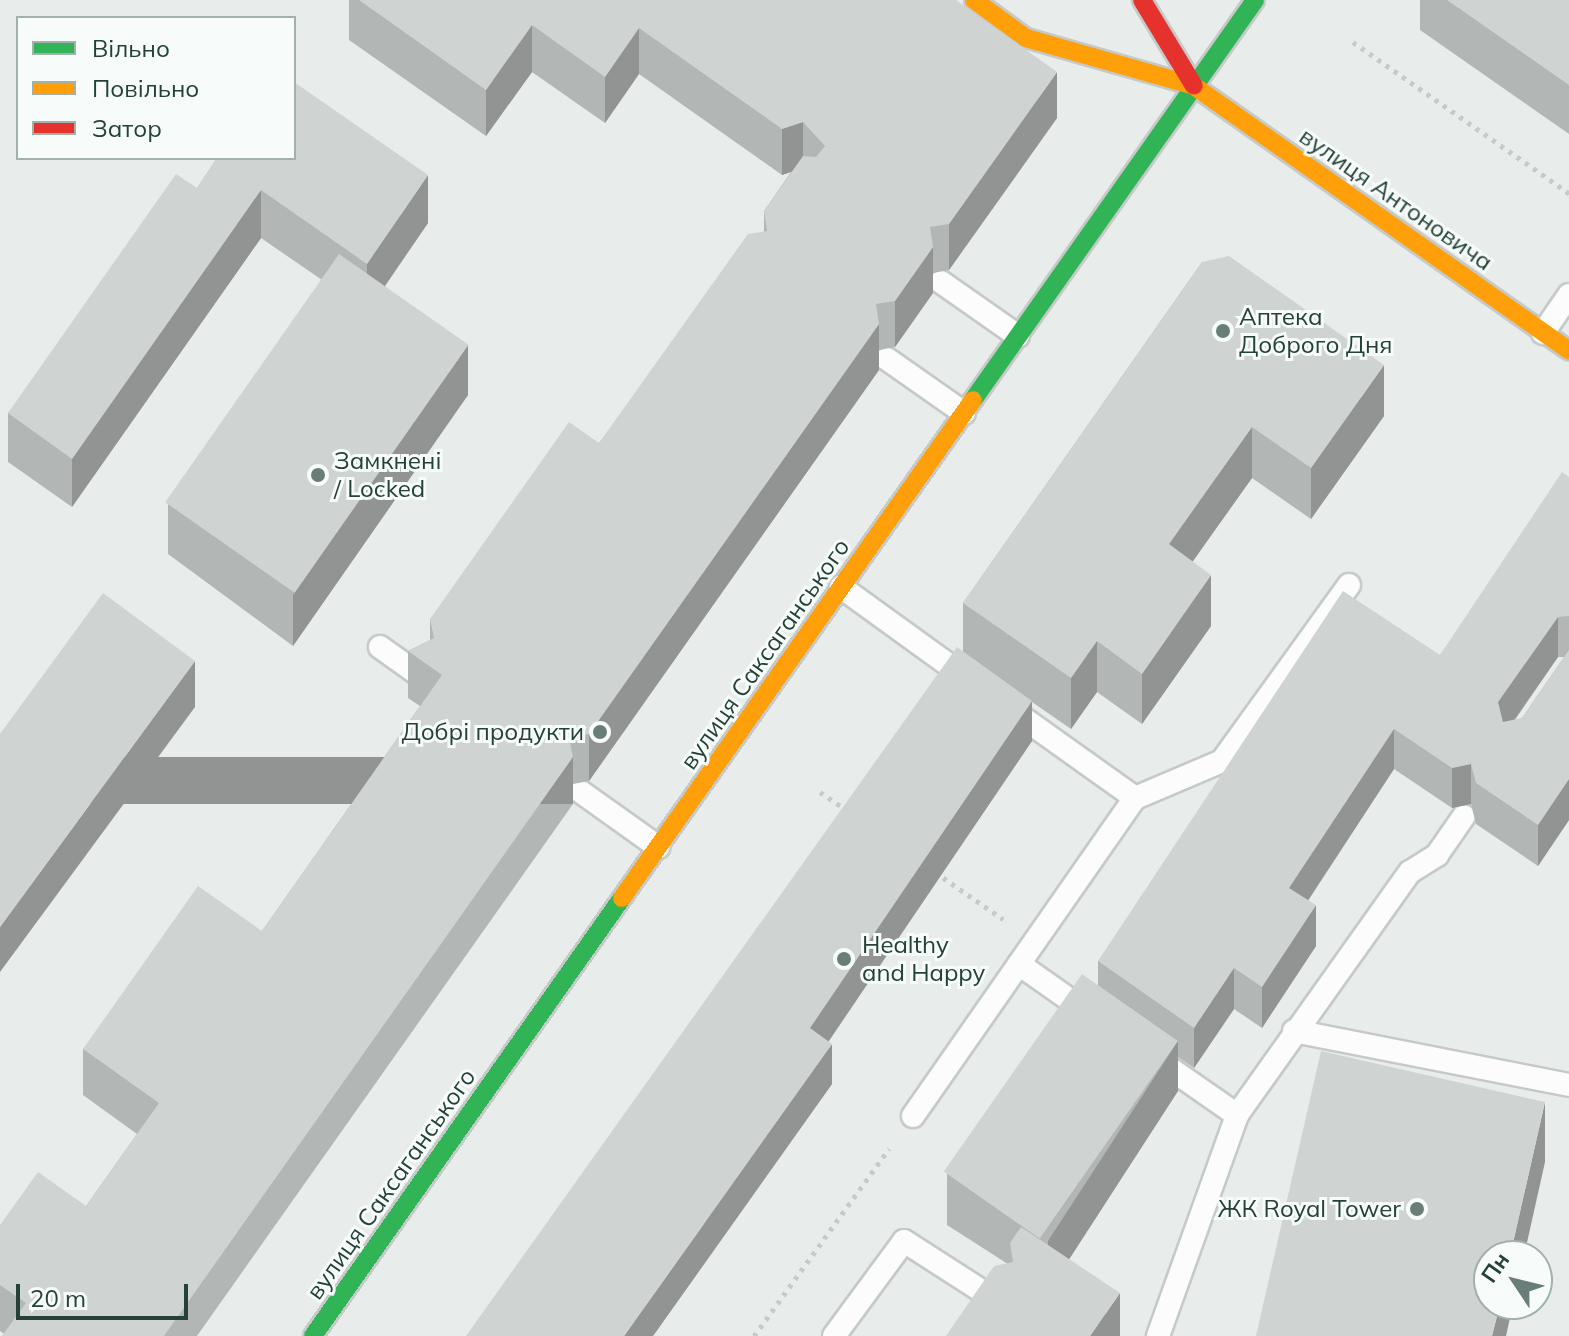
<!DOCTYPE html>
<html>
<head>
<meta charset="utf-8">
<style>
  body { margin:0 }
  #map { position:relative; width:1569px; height:1336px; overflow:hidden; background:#e8edeb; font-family:Mulish,sans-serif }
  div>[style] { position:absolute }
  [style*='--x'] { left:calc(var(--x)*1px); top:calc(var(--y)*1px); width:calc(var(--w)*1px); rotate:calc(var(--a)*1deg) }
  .path>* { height:5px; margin-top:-2.5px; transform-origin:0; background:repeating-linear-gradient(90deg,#c3ccca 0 4px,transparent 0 10px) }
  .roads { filter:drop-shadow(2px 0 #c5cac8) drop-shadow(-2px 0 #c5cac8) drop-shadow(0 2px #c5cac8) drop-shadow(0 -2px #c5cac8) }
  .lane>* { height:22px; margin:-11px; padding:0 11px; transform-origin:11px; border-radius:11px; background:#fcfcfc }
  .fast>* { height:18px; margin:-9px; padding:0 9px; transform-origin:9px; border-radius:9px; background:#30b455 }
  .slow>* { height:18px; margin:-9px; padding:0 9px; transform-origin:9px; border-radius:9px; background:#ff9f0a }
  .jam>* { height:18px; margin:-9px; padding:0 9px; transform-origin:9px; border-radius:9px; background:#e5322d }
  .wall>* { inset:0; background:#b2b6b5 }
  .shaded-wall>* { inset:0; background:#919493; transform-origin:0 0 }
  .building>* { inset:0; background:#cfd4d2; transform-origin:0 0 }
  .dots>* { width:22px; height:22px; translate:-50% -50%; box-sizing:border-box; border:4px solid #f7fbf9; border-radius:50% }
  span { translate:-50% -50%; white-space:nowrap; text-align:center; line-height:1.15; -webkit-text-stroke:6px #f7fbf9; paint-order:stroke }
  .street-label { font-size:24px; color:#24423a }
  .poi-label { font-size:24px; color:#24423a }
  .left { translate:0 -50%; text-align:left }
  .right { translate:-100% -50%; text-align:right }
  .legend { position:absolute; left:16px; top:16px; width:280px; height:144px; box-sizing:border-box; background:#f7fbf9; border:2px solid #a3b1ad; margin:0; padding:10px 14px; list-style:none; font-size:24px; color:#24423a }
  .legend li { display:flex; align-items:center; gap:16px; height:40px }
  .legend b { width:40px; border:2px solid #a3b1ad }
  .north { position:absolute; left:1473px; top:1240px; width:80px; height:80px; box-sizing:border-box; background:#f7fbf9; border:2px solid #a3b1ad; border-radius:50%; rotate:305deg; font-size:22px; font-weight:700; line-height:32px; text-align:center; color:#24423a }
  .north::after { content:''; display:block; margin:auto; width:28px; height:36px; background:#697e78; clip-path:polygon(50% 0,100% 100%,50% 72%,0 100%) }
  .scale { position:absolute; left:16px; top:1284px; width:172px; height:36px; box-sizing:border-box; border:4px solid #24423a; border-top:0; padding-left:10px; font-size:24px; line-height:28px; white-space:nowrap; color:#24423a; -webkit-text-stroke:6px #f7fbf9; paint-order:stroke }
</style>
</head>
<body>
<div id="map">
  <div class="path">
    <div style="--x:1353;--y:42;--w:264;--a:35"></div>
    <div style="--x:820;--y:792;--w:30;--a:34"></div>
    <div style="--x:935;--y:872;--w:83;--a:34.7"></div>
    <div style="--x:754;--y:1336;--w:231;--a:-54.2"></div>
  </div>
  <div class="roads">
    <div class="lane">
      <div style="--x:941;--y:282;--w:94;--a:35"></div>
      <div style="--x:1543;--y:333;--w:46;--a:-55.6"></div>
      <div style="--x:887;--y:359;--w:94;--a:35"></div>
      <div style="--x:841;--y:587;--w:157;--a:35.9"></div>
      <div style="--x:380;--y:647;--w:52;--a:35.5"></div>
      <div style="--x:1009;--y:708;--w:155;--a:35.5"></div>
      <div style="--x:581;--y:792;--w:95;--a:35.5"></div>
      <div style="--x:1019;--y:964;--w:87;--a:35.2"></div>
      <div style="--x:1294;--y:1031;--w:280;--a:11.1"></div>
      <div style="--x:1155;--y:1058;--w:100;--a:34.8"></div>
      <div style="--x:913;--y:1116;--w:388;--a:-55.1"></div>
      <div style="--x:1135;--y:798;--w:95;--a:-23"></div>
      <div style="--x:1222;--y:761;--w:217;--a:-54.2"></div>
      <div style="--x:834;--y:1336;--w:118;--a:-53.6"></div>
      <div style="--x:904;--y:1241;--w:117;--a:32.7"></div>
      <div style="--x:1158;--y:1336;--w:235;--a:-70.3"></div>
      <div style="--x:1237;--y:1115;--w:298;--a:-54.6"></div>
      <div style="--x:1410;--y:872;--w:32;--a:-32"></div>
      <div style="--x:1437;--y:855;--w:47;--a:-55.3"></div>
    </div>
    <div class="fast">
      <div style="--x:973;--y:400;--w:489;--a:-54.8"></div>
      <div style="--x:313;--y:1336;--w:536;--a:-54.8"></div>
    </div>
    <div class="slow">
      <div style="--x:974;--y:0;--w:64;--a:36.2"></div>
      <div style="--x:1026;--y:38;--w:175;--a:15.9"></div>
      <div style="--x:1194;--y:86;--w:459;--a:35.2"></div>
      <div style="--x:622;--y:898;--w:609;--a:-54.82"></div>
    </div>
    <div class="jam">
      <div style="--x:1142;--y:0;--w:100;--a:58.8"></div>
    </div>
  </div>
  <div class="wall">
    <div style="clip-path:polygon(349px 0,956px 0,1057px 118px,949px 270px,933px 273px,933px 293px,895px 347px,879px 350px,879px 370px,589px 781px,573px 784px,573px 804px,197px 1336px,2px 1336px,4px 1334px,0 1331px,0 1225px,86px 1206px,137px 1134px,83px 1095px,83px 1049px,262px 931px,420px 706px,408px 698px,408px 651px,430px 640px,430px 619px,599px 443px,764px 231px,764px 211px,791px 172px,782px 175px,639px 74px,605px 123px,532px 72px,486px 136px,349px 40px)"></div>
    <div style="clip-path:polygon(1420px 0,1569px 0,1569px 134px,1420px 30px)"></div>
    <div style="clip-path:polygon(217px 158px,428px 223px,385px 286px,468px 395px,293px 646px,168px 554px,168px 504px,322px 280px,261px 238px,72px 507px,8px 462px,8px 413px,197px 188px)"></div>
    <div style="clip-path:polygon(1202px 262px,1384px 416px,1311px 519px,1252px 478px,1192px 561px,1211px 626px,1142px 724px,1097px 692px,1071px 729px,1032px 702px,1032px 741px,828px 1041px,832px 1084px,653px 1336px,963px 652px,963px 603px)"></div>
    <div style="clip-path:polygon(evenodd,1569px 477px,1569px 820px,1538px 866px,1476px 824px,1471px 804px,1452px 808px,1394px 769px,1308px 901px,1316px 946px,1262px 1028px,1234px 1009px,1194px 1068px,1178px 1057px,1178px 1091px,1069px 1259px,1120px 1336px,947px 1225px,947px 1174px,1098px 985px,1098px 961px,1440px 655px,1569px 477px,1558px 657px,1564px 657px,1522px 718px,1515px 720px,1558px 657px)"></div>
  </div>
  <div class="shaded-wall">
    <div style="clip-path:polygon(532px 25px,532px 72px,486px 136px,486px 90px)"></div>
    <div style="clip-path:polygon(639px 28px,639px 74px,605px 123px,605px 77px)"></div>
    <div style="clip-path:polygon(1057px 72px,1057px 118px,949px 270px,949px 224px)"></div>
    <div style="clip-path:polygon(803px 122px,803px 168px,782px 175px,782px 129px)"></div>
    <div style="clip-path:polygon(428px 175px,428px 223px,367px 312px,367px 264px)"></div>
    <div style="clip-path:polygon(261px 190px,261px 238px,72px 507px,72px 459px)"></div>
    <div style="clip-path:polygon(933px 247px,933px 293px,895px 347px,895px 301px)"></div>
    <div style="clip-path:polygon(879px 324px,879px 370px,589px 781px,589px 734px)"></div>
    <div style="clip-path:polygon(468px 345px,468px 395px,293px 646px,293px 595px)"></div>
    <div style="clip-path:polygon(1384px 365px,1384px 416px,1311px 519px,1311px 468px)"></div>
    <div style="clip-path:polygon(1252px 427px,1252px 478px,1169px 595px,1169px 544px)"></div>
    <div style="clip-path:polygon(1211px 575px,1211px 626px,1142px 724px,1142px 674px)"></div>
    <div style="clip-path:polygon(1558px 617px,1558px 657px,1498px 743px,1498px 702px)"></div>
    <div style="clip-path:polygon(1097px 641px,1097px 692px,1071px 729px,1071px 678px)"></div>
    <div style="clip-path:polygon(195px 661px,195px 707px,0 972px,0 927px)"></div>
    <div style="clip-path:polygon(1032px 701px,1032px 741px,810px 1069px,810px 1028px)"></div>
    <div style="clip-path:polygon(1394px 729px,1394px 769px,1289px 929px,1289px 888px)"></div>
    <div style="left:573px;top:757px;width:47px;height:709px;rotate:90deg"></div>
    <div style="clip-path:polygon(1471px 764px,1471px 804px,1452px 808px,1452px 768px)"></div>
    <div style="clip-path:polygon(1569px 779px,1569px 820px,1538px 866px,1538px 825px)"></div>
    <div style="clip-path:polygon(1316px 905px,1316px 946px,1262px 1028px,1262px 987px)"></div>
    <div style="clip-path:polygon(1234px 968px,1234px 1009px,1194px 1068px,1194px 1028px)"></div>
    <div style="clip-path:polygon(1178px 1041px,1178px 1091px,1048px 1292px,1048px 1241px)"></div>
    <div style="clip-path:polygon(832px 1044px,832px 1084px,653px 1336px,624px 1336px)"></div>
    <div style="clip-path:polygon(1545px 1102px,1545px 1162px,1524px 1256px,1510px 1256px)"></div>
    <div style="clip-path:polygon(1120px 1293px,1120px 1336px,1090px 1336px)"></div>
    <div style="clip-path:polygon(1500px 1304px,1513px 1304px,1506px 1336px,1492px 1336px)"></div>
  </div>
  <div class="building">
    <div style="clip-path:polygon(359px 0,956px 0,1057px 72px,949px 224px,930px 227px,933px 247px,895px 301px,876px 304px,879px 324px,589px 734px,569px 738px,573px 757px,164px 1336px,2px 1336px,26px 1303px,0 1285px,0 1225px,38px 1172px,86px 1206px,159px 1103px,83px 1049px,198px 886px,262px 931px,442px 675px,408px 651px,434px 638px,430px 619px,569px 422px,599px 443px,748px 234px,767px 231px,764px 211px,803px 156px,816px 157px,825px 146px,803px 122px,782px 129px,639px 28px,605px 77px,532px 25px,486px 90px)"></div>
    <div style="clip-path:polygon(1447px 0,1569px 0,1569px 85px)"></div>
    <div style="clip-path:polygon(294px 82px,428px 175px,367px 264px,261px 190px,72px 459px,8px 413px,176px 174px,197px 188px,217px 158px,294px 158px)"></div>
    <div style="left:339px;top:254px;width:158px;height:303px;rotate:35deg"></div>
    <div style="clip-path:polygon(1229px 256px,1384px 365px,1311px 468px,1252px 427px,1169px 544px,1211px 575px,1142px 674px,1097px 641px,1071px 678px,963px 603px,1202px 262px)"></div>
    <div style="clip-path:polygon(1562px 472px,1569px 477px,1569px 616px,1558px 617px,1498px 702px,1503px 722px,1522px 718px,1569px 650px,1569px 779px,1538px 825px,1476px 783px,1471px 764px,1452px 768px,1394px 729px,1289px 888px,1316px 905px,1262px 987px,1234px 968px,1194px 1028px,1098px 961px,1343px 591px,1440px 655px)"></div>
    <div style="clip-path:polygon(103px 593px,195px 661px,0 927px,0 734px)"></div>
    <div style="clip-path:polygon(957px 647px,1032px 701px,810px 1028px,832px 1044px,624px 1336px,466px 1336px)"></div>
    <div style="left:1082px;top:974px;width:117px;height:241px;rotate:35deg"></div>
    <div style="clip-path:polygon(1321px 1051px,1545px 1102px,1510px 1256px,1489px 1256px,1489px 1304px,1500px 1304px,1492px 1336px,1256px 1336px)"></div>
    <div style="clip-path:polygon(1021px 1227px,1120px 1293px,1090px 1336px,946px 1336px,994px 1266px,1013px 1262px,1010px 1243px)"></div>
  </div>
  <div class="dots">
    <div style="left:1223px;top:331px;background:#697e78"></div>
    <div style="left:318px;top:475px;background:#697e78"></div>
    <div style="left:600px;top:732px;background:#697e78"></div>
    <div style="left:844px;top:959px;background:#697e78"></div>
    <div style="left:1417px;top:1209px;background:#697e78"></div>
  </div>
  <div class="street-label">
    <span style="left:1396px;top:199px;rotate:35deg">вулиця Антоновича</span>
    <span style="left:765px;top:654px;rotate:-55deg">вулиця Саксаганського</span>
    <span style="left:391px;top:1184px;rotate:-55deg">вулиця Саксаганського</span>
  </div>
  <div class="poi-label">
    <span class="left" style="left:1239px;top:331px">Аптека<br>Доброго Дня</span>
    <span class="left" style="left:334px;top:475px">Замкнені<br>/ Locked</span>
    <span class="right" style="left:584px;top:732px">Добрі продукти</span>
    <span class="left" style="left:862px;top:959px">Healthy<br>and Happy</span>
    <span class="right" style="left:1401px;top:1209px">ЖК Royal Tower</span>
  </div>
  <ul class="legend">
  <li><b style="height:10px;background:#30b455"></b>Вільно</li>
  <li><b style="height:10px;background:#ff9f0a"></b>Повільно</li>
  <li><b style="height:10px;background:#e5322d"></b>Затор</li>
  </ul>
  <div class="north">Пн</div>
  <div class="scale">20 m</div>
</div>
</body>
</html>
